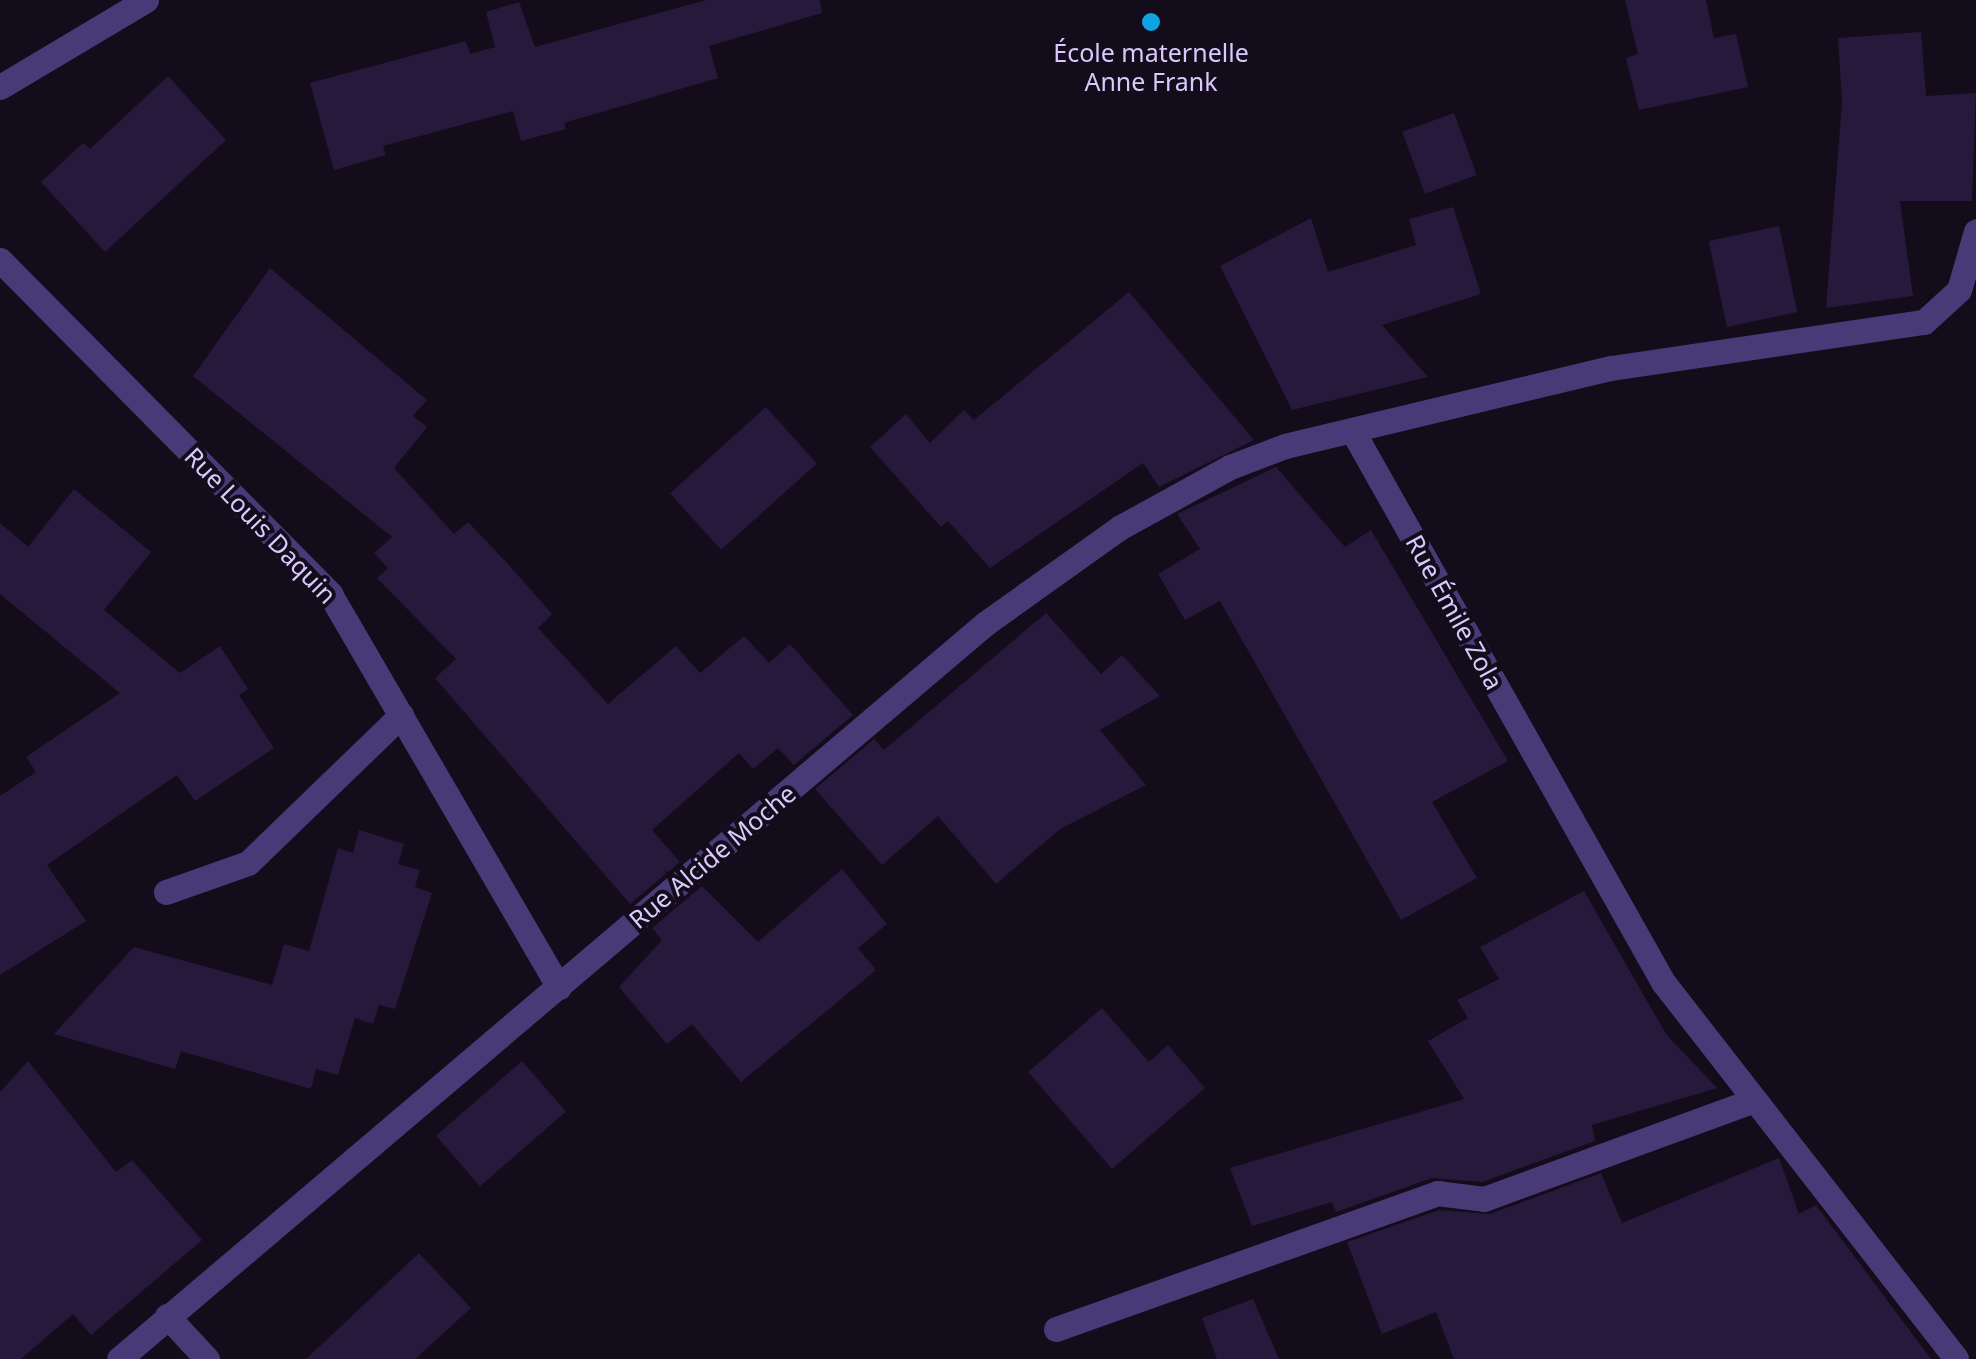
<!DOCTYPE html>
<html>
<head>
<meta charset="utf-8">
<style>
  body { margin:0 }
  #map { position:relative; width:1976px; height:1359px; overflow:hidden; background:#120c1b; font-family:"Noto Sans",sans-serif }
  div>[style] { position:absolute }
  [style*='--x'] { left:calc(var(--x)*1px); top:calc(var(--y)*1px); width:calc(var(--w)*1px); rotate:calc(var(--a)*1deg) }
  .building>* { inset:0; background:#27193b; transform-origin:0 0 }
  .minor>* { height:25px; margin:-12.5px; padding:0 12.5px; transform-origin:12.5px; border-radius:12.5px; background:#483a77 }
  .dots>* { width:28px; height:28px; translate:-50% -50%; box-sizing:border-box; border:5px solid #120c1b; border-radius:50% }
  span { translate:-50% -50%; white-space:nowrap; text-align:center; line-height:1.15; -webkit-text-stroke:8px #120c1b; paint-order:stroke }
  .poi-label { font-size:25px; color:#d9c9fc }
  .street-label { font-size:25px; color:#d9c9fc }
</style>
</head>
<body>
<div id="map">
  <div class="building">
    <div style="clip-path:polygon(706px 0,820px 0,822px 13px,709px 46px,718px 78px,564px 123px,566px 129px,521px 141px,513px 111px,383px 146px,386px 155px,334px 170px,310px 83px,466px 41px,470px 54px,495px 47px,486px 12px,519px 2px,535px 47px)"></div>
    <div style="clip-path:polygon(1625px 0,1706px 0,1714px 38px,1736px 34px,1748px 87px,1639px 110px,1626px 58px,1638px 54px)"></div>
    <div style="clip-path:polygon(1921px 32px,1926px 96px,1976px 93px,1972px 201px,1900px 201px,1913px 296px,1826px 308px,1842px 102px,1838px 38px)"></div>
    <div style="clip-path:polygon(168px 76px,226px 140px,105px 252px,41px 182px,83px 143px,90px 149px)"></div>
    <div style="left:1454px;top:113px;width:66px;height:55px;rotate:70deg"></div>
    <div style="clip-path:polygon(1453px 207px,1481px 294px,1382px 325px,1428px 377px,1292px 410px,1220px 266px,1311px 218px,1328px 272px,1416px 245px,1409px 219px)"></div>
    <div style="left:1779px;top:226px;width:88px;height:72px;rotate:78deg"></div>
    <div style="clip-path:polygon(270px 268px,427px 400px,413px 416px,427px 427px,394px 468px,454px 534px,468px 522px,508px 564px,552px 614px,538px 628px,608px 704px,676px 646px,700px 673px,744px 636px,769px 663px,790px 644px,853px 715px,794px 765px,778px 748px,753px 769px,739px 753px,652px 830px,680px 862px,630px 904px,435px 678px,456px 659px,377px 578px,388px 568px,374px 553px,392px 537px,193px 376px)"></div>
    <div style="clip-path:polygon(1129px 292px,1254px 440px,1159px 487px,1143px 463px,990px 568px,948px 521px,941px 527px,870px 447px,906px 414px,930px 443px,964px 410px,974px 420px)"></div>
    <div style="left:766px;top:407px;width:76px;height:129px;rotate:48deg"></div>
    <div style="clip-path:polygon(1276px 467px,1345px 547px,1371px 530px,1508px 761px,1432px 802px,1477px 878px,1401px 920px,1220px 601px,1185px 620px,1158px 574px,1200px 549px,1177px 514px)"></div>
    <div style="clip-path:polygon(74px 489px,151px 552px,104px 610px,180px 673px,220px 646px,248px 689px,239px 695px,274px 748px,195px 801px,177px 775px,47px 865px,86px 921px,0 975px,0 796px,36px 772px,26px 757px,120px 693px,0 594px,0 523px,28px 547px)"></div>
    <div style="clip-path:polygon(1046px 613px,1101px 674px,1122px 655px,1160px 696px,1100px 730px,1146px 785px,1060px 829px,996px 884px,938px 816px,882px 865px,815px 789px,874px 739px,884px 750px)"></div>
    <div style="clip-path:polygon(359px 830px,404px 844px,398px 864px,420px 870px,415px 887px,432px 893px,395px 1009px,379px 1005px,373px 1024px,355px 1018px,338px 1075px,316px 1069px,311px 1089px,181px 1051px,175px 1069px,54px 1034px,134px 947px,272px 985px,284px 944px,309px 951px,338px 848px,353px 853px)"></div>
    <div style="clip-path:polygon(842px 869px,887px 924px,858px 948px,876px 970px,741px 1082px,692px 1024px,667px 1044px,619px 987px,662px 940px,652px 928px,702px 886px,758px 942px)"></div>
    <div style="clip-path:polygon(1584px 891px,1666px 1034px,1717px 1088px,1592px 1125px,1595px 1141px,1482px 1182px,1432px 1178px,1336px 1212px,1332px 1202px,1252px 1226px,1230px 1168px,1464px 1099px,1428px 1041px,1468px 1018px,1457px 1000px,1499px 979px,1480px 947px)"></div>
    <div style="clip-path:polygon(1102px 1008px,1149px 1062px,1168px 1045px,1205px 1088px,1112px 1169px,1028px 1072px)"></div>
    <div style="clip-path:polygon(28px 1061px,116px 1172px,132px 1160px,202px 1240px,91px 1335px,73px 1314px,21px 1359px,0 1359px,0 1092px)"></div>
    <div style="left:522px;top:1061px;width:67px;height:114px;rotate:49deg"></div>
    <div style="clip-path:polygon(1779px 1158px,1799px 1214px,1816px 1205px,1931px 1359px,1454px 1359px,1436px 1312px,1382px 1334px,1347px 1242px,1439px 1210px,1490px 1214px,1601px 1173px,1622px 1223px)"></div>
    <div style="clip-path:polygon(419px 1253px,471px 1308px,415px 1359px,306px 1359px)"></div>
    <div style="clip-path:polygon(1253px 1299px,1279px 1359px,1217px 1359px,1202px 1318px)"></div>
  </div>
  <div class="minor">
    <div style="--x:0;--y:87;--w:170;--a:-30.8"></div>
    <div style="--x:0;--y:260;--w:470;--a:45.3"></div>
    <div style="--x:330;--y:594;--w:455;--a:59.8"></div>
    <div style="--x:1352;--y:430;--w:634;--a:60.6"></div>
    <div style="--x:1663;--y:982;--w:477;--a:52.1"></div>
    <div style="--x:166;--y:892;--w:87;--a:-19.5"></div>
    <div style="--x:248;--y:863;--w:213;--a:-44"></div>
    <div style="--x:167;--y:1316;--w:59;--a:47.1"></div>
    <div style="--x:1056;--y:1329;--w:405;--a:-19.6"></div>
    <div style="--x:1437;--y:1193;--w:47;--a:7.3"></div>
    <div style="--x:1484;--y:1199;--w:288;--a:-20.1"></div>
    <div style="--x:119;--y:1359;--w:1137;--a:-40.33"></div>
    <div style="--x:986;--y:623;--w:163;--a:-35.5"></div>
    <div style="--x:1119;--y:528;--w:127;--a:-28.8"></div>
    <div style="--x:1230;--y:467;--w:59;--a:-20.9"></div>
    <div style="--x:1285;--y:446;--w:335;--a:-13.5"></div>
    <div style="--x:1611;--y:368;--w:316;--a:-8.4"></div>
    <div style="--x:1924;--y:322;--w:47;--a:-42.4"></div>
    <div style="--x:1959;--y:290;--w:61;--a:-73.9"></div>
  </div>
  <div class="dots">
    <div style="left:1151px;top:22px;background:#0ea4e4"></div>
  </div>
  <div class="poi-label">
    <span style="left:1151px;top:67px">École maternelle<br>Anne Frank</span>
  </div>
  <div class="street-label">
    <span style="left:261px;top:525px;rotate:46deg">Rue Louis Daquin</span>
    <span style="left:1455px;top:612px;rotate:61deg">Rue Émile Zola</span>
    <span style="left:712px;top:856px;rotate:-40deg">Rue Alcide Moche</span>
  </div>
</div>
</body>
</html>
